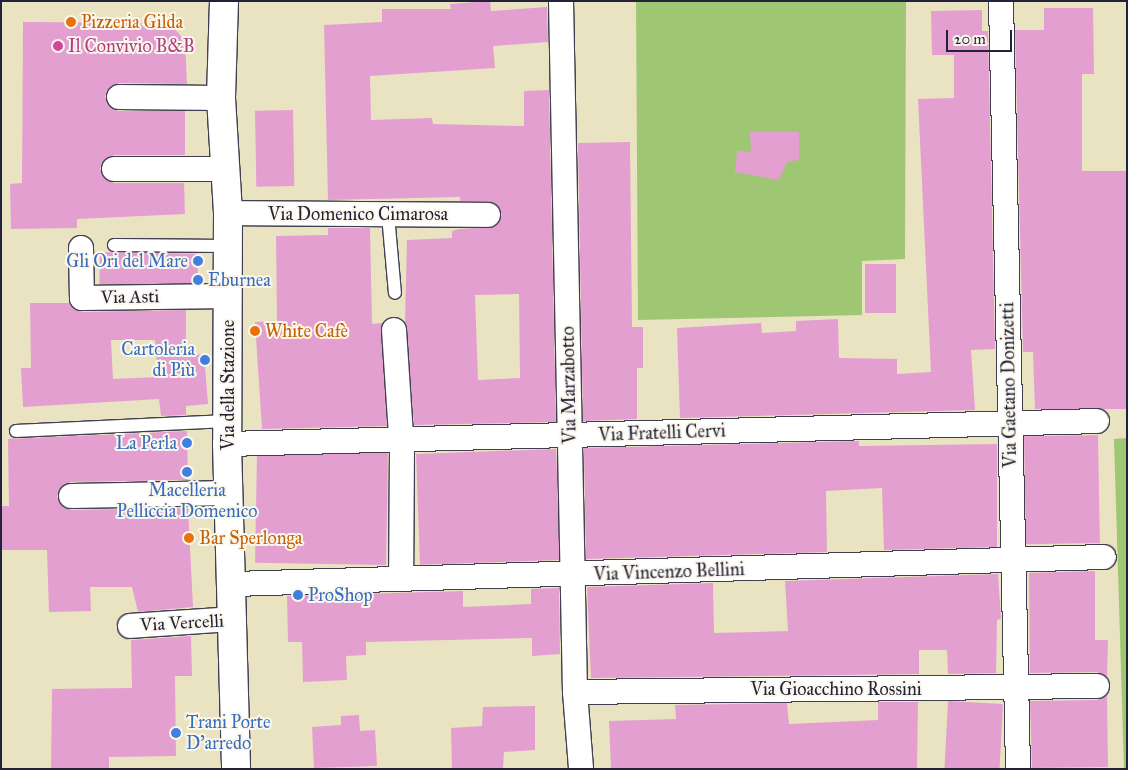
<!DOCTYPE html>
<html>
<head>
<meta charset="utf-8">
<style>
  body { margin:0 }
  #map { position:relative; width:1128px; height:770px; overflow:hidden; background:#eae3c2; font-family:"IM FELL Great Primer",serif }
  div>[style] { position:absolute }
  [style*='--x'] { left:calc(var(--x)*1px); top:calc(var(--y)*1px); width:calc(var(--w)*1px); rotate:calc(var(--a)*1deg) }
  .green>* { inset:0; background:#9fc773 }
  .building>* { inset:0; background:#e49fd1; transform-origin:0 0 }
  .roads { filter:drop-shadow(1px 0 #403f4f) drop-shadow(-1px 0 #403f4f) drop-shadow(0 1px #403f4f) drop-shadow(0 -1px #403f4f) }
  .service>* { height:12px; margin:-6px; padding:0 6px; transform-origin:6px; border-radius:6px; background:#fff }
  .minor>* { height:24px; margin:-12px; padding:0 12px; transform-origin:12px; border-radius:12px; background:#fff }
  .tertiary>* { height:28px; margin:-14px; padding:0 14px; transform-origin:14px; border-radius:14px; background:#fff }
  .dots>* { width:14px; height:14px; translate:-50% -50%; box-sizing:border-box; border:2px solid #fbf7ec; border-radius:50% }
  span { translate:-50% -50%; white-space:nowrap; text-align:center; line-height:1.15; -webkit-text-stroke:4px #fbf7ec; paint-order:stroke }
  .food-label { font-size:18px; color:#c56008 }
  .left { translate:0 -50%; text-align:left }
  .hotel-label { font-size:18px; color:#b23c85 }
  .street-label { font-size:18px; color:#22223b }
  .shop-label { font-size:18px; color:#366cbe }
  .right { translate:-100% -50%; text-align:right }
  .frame { position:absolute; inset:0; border:2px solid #22223b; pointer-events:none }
  .scale { position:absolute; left:946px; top:30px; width:66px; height:22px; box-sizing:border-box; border:2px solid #22223b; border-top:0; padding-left:6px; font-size:15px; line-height:18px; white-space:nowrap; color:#22223b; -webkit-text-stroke:4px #fbf7ec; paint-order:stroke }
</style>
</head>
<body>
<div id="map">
  <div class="green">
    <div style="clip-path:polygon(636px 1px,906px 1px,905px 259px,862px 261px,862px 315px,638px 320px)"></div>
    <div style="clip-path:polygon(1127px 438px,1127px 769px,1124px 769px,1114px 439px)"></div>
  </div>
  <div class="building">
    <div style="clip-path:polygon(evenodd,490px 1px,491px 11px,547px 7px,548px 42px,493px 46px,495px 68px,370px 76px,371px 120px,432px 118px,433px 124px,524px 126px,524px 91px,549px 90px,556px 422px,414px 425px,405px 322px,407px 240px,452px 238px,452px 231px,459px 229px,494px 227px,502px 215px,495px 203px,460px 201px,460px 197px,328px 200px,324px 25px,382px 22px,382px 9px,451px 9px,450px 4px,490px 1px,519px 294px,520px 378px,478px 380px,475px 295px,519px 294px)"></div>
    <div style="clip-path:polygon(1044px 8px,1093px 8px,1094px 74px,1082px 74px,1082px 171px,1127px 171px,1127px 409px,1035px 409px,1033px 352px,1023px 352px,1015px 30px,1044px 30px)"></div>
    <div style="clip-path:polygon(982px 10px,982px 31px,988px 31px,995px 349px,971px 350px,975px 410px,680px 418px,677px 328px,761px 323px,762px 333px,796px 331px,796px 321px,838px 319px,839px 358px,897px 359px,897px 374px,931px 372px,918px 99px,954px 98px,954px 55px,932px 55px,931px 11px)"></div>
    <div style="clip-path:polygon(23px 22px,170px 23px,185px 41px,187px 84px,119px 83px,107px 90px,105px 97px,118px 111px,185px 111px,185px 155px,114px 155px,102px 162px,100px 169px,114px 183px,184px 183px,185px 214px,77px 219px,77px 228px,11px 229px,10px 184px,22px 183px)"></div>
    <div style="left:293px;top:110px;width:76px;height:38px;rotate:89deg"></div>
    <div style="clip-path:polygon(750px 132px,799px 132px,799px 160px,787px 162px,779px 180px,735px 172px,737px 151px,751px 152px)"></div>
    <div style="clip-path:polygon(630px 142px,632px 327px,643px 327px,643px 368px,637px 368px,637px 419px,583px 421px,578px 143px)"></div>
    <div style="clip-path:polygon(328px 228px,370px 228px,372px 324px,382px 323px,387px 426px,262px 429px,255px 322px,277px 321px,276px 236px,328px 235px)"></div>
    <div style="left:100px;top:252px;width:98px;height:32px;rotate:1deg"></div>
    <div style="left:896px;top:264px;width:49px;height:31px;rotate:90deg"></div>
    <div style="clip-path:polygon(evenodd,30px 303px,69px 303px,82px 312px,186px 310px,186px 356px,204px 354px,208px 404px,186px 406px,186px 415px,161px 416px,159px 399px,23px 407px,21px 368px,31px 368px,30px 303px,111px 340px,155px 340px,158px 377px,113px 379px,111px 340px)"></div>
    <div style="clip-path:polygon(187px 431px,188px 480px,71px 482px,59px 489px,57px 497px,64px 508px,71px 510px,188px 508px,193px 607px,138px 612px,132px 587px,90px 587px,91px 611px,49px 612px,47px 550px,1px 550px,1px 506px,9px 506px,8px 439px)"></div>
    <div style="left:1098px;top:435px;width:108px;height:74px;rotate:89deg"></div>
    <div style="clip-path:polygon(859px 441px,859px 446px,997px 444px,997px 547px,884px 550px,882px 488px,826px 491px,827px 552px,586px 559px,584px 448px)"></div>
    <div style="left:556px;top:449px;width:111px;height:140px;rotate:88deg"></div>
    <div style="left:388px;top:453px;width:112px;height:131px;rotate:91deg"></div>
    <div style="clip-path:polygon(1095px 571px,1095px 640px,1108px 640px,1107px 677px,1097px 672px,1030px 673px,1029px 573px)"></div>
    <div style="clip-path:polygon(998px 574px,1001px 619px,997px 620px,996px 673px,948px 674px,947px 650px,919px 650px,919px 674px,591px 678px,587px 587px,713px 583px,714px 633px,788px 631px,785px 581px)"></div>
    <div style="clip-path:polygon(559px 588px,560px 654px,532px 656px,532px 638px,366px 642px,366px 655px,346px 656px,347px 680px,303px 682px,302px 642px,288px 642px,287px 596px,463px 591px,463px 607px,531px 604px,531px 589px)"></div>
    <div style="clip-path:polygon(191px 636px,192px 676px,175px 676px,176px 756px,109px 757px,109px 769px,51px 769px,52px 689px,132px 688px,131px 640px)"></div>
    <div style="clip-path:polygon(1107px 695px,1108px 767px,1032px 768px,1030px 701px,1097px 700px)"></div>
    <div style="left:948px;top:701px;width:55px;height:68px;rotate:3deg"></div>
    <div style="clip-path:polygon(878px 702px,918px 702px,917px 769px,611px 769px,609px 721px,676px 719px,675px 705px,787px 703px,789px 724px,878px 720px)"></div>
    <div style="clip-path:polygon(535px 706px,535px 750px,504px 752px,503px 769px,452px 769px,451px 728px,482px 726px,483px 707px)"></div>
    <div style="clip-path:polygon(359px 715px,360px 731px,375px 730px,377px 766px,314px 768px,312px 727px,341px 725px,341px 716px)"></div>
  </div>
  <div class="roads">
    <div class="service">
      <div style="--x:388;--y:215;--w:78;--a:84.9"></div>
      <div style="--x:114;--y:245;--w:113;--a:0.5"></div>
      <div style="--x:16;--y:431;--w:211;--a:-2.7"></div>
    </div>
    <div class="minor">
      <div style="--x:561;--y:1;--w:691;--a:88.84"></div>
      <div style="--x:575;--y:692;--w:77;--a:85.5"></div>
      <div style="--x:1001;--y:1;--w:768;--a:88.73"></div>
      <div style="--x:119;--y:97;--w:102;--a:0.6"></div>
      <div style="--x:114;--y:169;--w:109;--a:0"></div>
      <div style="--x:228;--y:213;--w:260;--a:0.4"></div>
      <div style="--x:81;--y:248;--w:50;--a:88.9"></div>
      <div style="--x:82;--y:298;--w:146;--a:-0.8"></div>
      <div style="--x:394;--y:330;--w:119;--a:86.2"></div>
      <div style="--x:402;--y:449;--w:130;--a:90.4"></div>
      <div style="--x:227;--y:444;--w:870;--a:-1.51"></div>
      <div style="--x:71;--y:496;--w:159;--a:-1.1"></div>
      <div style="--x:234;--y:584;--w:870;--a:-1.78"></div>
      <div style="--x:130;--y:626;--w:104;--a:-3.9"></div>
      <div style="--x:575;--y:692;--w:522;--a:-0.66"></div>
    </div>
    <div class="tertiary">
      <div style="--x:224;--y:1;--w:97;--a:91.8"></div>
      <div style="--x:221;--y:98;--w:115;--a:86.5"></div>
      <div style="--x:228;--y:213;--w:231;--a:90.2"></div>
      <div style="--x:227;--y:444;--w:325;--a:88.4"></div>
    </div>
  </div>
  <div class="dots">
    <div style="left:71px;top:22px;background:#e8710a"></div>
    <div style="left:58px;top:46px;background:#d1479c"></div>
    <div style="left:198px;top:261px;background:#3f7fe0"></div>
    <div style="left:198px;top:280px;background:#3f7fe0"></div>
    <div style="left:255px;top:331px;background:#e8710a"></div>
    <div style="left:205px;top:360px;background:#3f7fe0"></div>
    <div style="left:187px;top:443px;background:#3f7fe0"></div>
    <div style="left:187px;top:472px;background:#3f7fe0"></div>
    <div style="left:189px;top:538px;background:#e8710a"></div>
    <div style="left:298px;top:595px;background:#3f7fe0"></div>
    <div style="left:176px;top:733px;background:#3f7fe0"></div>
  </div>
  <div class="food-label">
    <span class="left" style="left:81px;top:22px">Pizzeria Gilda</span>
    <span class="left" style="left:265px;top:331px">White Cafè</span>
    <span class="left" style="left:199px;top:538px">Bar Sperlonga</span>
  </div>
  <div class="hotel-label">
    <span class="left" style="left:68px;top:46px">Il Convivio B&amp;B</span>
  </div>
  <div class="street-label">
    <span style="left:358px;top:214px">Via Domenico Cimarosa</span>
    <span style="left:130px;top:297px;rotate:-1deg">Via Asti</span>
    <span style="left:228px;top:385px;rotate:-90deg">Via della Stazione</span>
    <span style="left:569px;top:385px;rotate:-91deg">Via Marzabotto</span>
    <span style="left:1009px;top:385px;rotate:-91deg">Via Gaetano Donizetti</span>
    <span style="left:662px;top:433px;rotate:-2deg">Via Fratelli Cervi</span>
    <span style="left:669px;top:572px;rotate:-2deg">Via Vincenzo Bellini</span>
    <span style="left:182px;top:623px;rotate:-3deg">Via Vercelli</span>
    <span style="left:836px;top:689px">Via Gioacchino Rossini</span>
  </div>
  <div class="shop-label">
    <span class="right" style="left:188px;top:261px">Gli Ori del Mare</span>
    <span class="left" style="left:208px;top:280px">Eburnea</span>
    <span class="right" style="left:195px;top:360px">Cartoleria<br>di Più</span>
    <span class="right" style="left:177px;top:443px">La Perla</span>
    <span style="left:187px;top:501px">Macelleria<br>Pelliccia Domenico</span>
    <span class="left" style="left:308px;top:595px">ProShop</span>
    <span class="left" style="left:186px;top:733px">Trani Porte<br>D'arredo</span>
  </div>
  <div class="frame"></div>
  <div class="scale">20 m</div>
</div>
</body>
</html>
